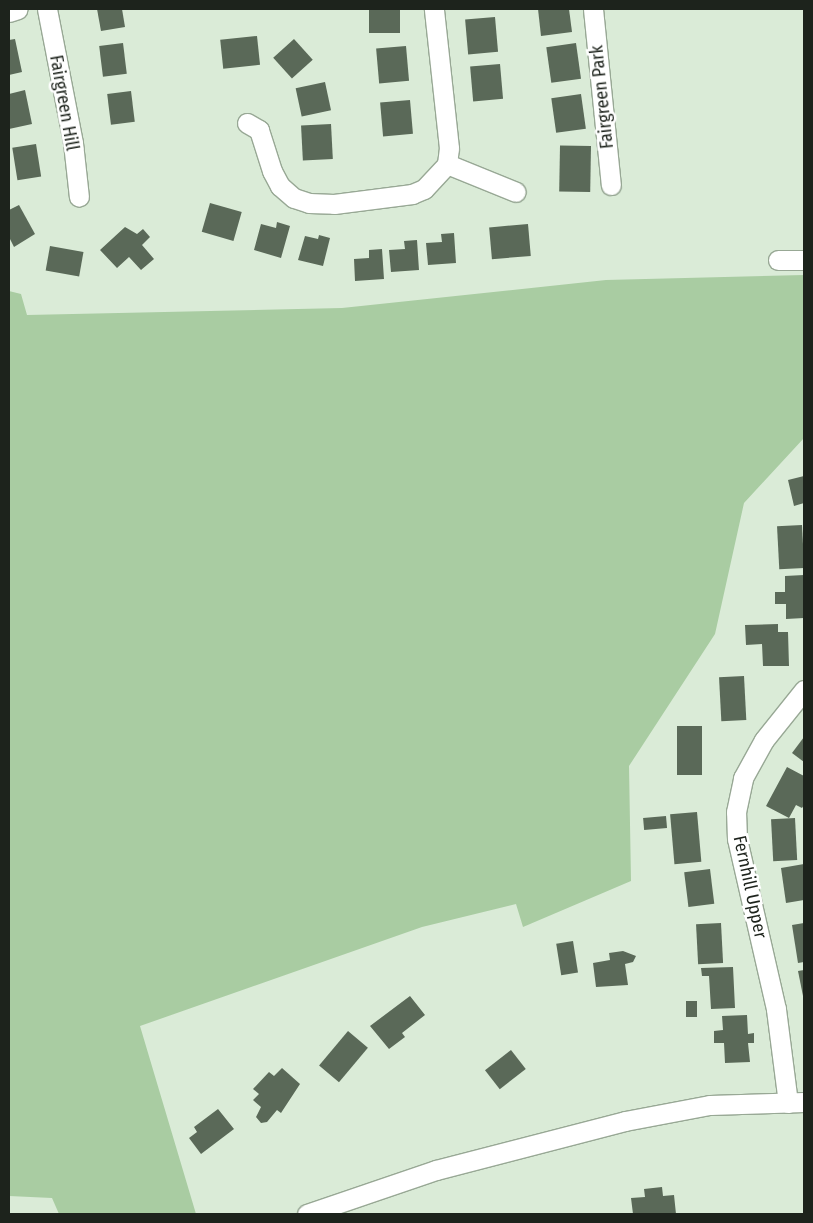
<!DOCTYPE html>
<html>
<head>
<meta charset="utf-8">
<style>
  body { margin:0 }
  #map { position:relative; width:813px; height:1223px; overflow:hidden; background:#daebd7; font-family:"Fira Sans Condensed",sans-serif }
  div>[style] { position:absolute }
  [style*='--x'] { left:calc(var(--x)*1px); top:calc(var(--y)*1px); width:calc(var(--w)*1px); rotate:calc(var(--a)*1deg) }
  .green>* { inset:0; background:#a9cca2 }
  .building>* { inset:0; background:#5a6958; transform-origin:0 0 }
  .roads { filter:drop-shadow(1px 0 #98a895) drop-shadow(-1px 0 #98a895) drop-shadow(0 1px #98a895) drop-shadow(0 -1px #98a895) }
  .street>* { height:19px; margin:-9.5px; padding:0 9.5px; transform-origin:9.5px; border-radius:9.5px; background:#fff }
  span { translate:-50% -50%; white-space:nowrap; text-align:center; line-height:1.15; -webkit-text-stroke:5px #fff; paint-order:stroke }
  .street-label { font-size:18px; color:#1d231c }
  .frame { position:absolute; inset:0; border:10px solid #1d231c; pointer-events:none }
</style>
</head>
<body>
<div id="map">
  <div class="green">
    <div style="clip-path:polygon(804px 275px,804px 438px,744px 503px,715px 634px,629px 766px,631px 881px,523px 927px,516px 904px,422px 927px,140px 1026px,196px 1214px,59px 1214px,52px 1198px,9px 1196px,9px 291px,21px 294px,27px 315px,342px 308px,606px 280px)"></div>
  </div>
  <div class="building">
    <div style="clip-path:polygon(97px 9px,122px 9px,125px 27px,101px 31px)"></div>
    <div style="left:369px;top:9px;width:31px;height:24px"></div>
    <div style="clip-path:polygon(538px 9px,569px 9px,572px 32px,541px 36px)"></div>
    <div style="left:495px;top:17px;width:35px;height:30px;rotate:85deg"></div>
    <div style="left:257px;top:36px;width:29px;height:37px;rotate:84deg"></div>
    <div style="clip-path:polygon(15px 39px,22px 72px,9px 75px,9px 40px)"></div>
    <div style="left:294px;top:39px;width:28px;height:28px;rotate:48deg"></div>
    <div style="left:123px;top:43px;width:31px;height:24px;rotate:83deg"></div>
    <div style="left:576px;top:43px;width:36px;height:30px;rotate:82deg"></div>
    <div style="left:406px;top:46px;width:35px;height:30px;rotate:85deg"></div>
    <div style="left:500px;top:64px;width:35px;height:30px;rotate:85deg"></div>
    <div style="left:325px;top:82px;width:29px;height:30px;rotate:78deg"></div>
    <div style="clip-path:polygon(25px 90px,32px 124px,9px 129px,9px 94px)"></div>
    <div style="left:131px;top:91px;width:31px;height:24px;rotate:83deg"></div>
    <div style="left:581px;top:94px;width:35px;height:30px;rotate:82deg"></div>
    <div style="left:410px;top:100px;width:34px;height:30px;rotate:85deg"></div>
    <div style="left:331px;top:124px;width:35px;height:30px;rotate:87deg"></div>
    <div style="left:36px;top:144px;width:33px;height:24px;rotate:81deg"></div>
    <div style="left:591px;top:146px;width:46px;height:31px;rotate:91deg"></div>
    <div style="left:210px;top:203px;width:33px;height:30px;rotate:16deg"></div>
    <div style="clip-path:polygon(19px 205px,35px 234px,14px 247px,9px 237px,9px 210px)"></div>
    <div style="clip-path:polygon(277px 222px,290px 226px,281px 258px,254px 250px,261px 224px,276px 228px)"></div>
    <div style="left:528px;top:224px;width:32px;height:39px;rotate:85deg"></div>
    <div style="clip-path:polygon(125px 227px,137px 234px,143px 229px,150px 237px,142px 245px,154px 259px,141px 270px,129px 257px,117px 268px,100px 250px)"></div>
    <div style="clip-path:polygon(454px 233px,456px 263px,428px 265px,426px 243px,442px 242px,441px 234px)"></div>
    <div style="clip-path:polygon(319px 235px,330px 238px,323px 266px,298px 260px,305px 236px,318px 239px)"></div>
    <div style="clip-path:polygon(417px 240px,419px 270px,391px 272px,389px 250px,405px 249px,404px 241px)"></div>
    <div style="left:50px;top:246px;width:34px;height:25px;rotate:10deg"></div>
    <div style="clip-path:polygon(382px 249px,384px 279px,355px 281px,354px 259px,369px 258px,369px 250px)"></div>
    <div style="clip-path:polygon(804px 476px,804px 503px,794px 506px,788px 480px)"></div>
    <div style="left:802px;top:525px;width:43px;height:25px;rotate:87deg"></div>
    <div style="clip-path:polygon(804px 575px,804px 618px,786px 619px,786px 604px,775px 604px,775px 592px,785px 592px,785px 576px)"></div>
    <div style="clip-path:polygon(778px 624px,778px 632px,788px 632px,789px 666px,763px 666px,762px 644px,746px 645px,745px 625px)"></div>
    <div style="left:744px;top:676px;width:44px;height:25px;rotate:87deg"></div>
    <div style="left:677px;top:726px;width:25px;height:49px"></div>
    <div style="clip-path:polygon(804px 737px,804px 762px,792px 753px)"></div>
    <div style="clip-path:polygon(787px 767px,804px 776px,804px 805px,802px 808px,796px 805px,789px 818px,766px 806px)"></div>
    <div style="left:697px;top:812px;width:50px;height:27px;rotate:85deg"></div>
    <div style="left:666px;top:816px;width:12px;height:23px;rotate:85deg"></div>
    <div style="left:795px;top:818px;width:42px;height:24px;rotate:87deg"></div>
    <div style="clip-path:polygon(804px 864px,804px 900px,786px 903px,781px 868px)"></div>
    <div style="left:710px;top:869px;width:35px;height:26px;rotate:83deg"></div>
    <div style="left:721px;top:923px;width:40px;height:25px;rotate:87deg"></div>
    <div style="clip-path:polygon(804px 923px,804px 962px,798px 963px,792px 925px)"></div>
    <div style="left:573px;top:941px;width:32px;height:17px;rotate:81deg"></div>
    <div style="clip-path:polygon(623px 951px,636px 956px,633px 962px,625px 964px,628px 985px,596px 987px,593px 963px,610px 960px,609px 953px)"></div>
    <div style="clip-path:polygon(733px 967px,735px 1008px,711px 1009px,709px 976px,702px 976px,701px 968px)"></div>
    <div style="clip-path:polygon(804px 970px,804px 996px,803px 996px,798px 971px)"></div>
    <div style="clip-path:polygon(410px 996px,425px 1015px,402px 1033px,405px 1037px,389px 1049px,370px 1026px)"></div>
    <div style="left:686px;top:1001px;width:11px;height:16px"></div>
    <div style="clip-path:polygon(747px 1015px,748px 1034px,754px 1033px,754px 1043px,748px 1043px,750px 1062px,725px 1063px,724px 1043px,714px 1043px,714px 1031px,723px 1030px,722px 1016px)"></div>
    <div style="left:348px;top:1031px;width:26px;height:45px;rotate:40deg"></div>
    <div style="left:511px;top:1050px;width:24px;height:33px;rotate:52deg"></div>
    <div style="clip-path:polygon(282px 1068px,300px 1084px,281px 1113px,277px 1110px,267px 1122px,261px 1123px,256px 1117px,261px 1107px,253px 1100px,259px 1094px,253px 1089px,269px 1072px,274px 1076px)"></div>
    <div style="clip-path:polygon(218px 1109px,234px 1129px,201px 1154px,189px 1138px,197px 1132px,194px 1127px)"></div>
    <div style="clip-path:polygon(662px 1187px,663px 1196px,674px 1195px,676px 1214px,633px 1214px,631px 1198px,645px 1197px,644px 1189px)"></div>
  </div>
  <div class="roads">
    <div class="street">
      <div style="--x:47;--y:9;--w:136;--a:79"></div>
      <div style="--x:73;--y:143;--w:54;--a:83.7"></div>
      <div style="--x:593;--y:9;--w:177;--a:84.2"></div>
      <div style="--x:9;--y:12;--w:9;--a:-18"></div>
      <div style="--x:247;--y:123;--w:14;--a:30"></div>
      <div style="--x:259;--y:130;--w:43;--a:72.4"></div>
      <div style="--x:272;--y:171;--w:17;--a:62"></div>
      <div style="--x:280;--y:186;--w:18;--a:41"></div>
      <div style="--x:294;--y:198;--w:16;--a:18"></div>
      <div style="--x:309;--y:203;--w:25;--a:2"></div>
      <div style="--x:334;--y:204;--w:79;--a:-7.3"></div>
      <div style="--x:412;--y:194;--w:13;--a:-23"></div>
      <div style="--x:424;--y:189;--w:34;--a:-47"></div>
      <div style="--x:447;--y:164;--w:16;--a:-83"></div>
      <div style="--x:449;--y:148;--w:140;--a:-96.2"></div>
      <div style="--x:447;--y:164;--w:74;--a:22.1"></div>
      <div style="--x:778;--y:260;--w:26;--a:0"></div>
      <div style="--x:788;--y:1103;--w:95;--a:-97.3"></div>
      <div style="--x:776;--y:1009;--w:174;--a:-102.9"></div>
      <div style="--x:737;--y:839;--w:27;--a:-92"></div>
      <div style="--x:736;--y:812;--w:35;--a:-78"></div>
      <div style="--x:743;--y:778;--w:43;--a:-61.1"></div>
      <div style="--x:764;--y:740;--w:64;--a:-51.3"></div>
      <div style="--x:307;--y:1214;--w:136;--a:-18.8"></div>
      <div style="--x:436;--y:1170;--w:195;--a:-14.5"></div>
      <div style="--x:625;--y:1121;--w:86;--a:-10.7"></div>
      <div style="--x:710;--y:1105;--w:94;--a:-1.8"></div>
    </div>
  </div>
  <div class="street-label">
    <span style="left:602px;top:97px;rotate:-96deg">Fairgreen Park</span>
    <span style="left:64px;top:103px;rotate:80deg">Fairgreen Hill</span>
    <span style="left:750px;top:887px;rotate:78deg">Fernhill Upper</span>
  </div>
  <div class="frame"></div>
</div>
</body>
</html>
